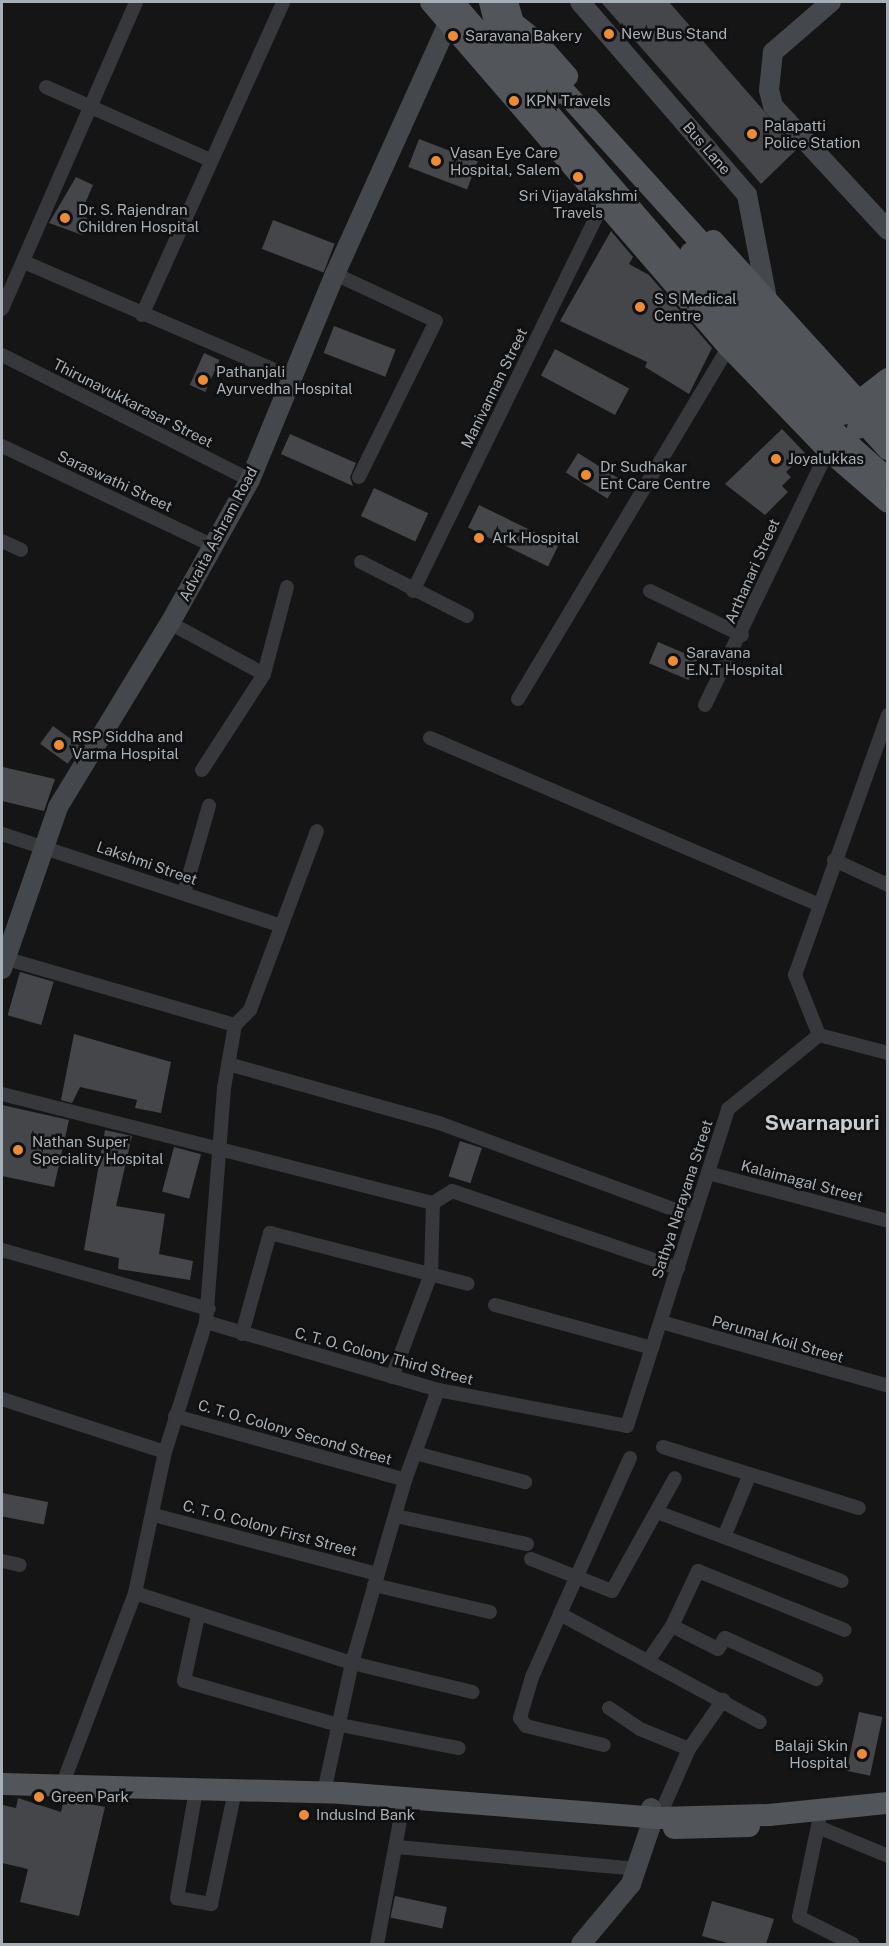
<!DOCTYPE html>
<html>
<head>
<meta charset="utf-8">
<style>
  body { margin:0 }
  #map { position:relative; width:889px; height:1946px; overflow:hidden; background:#151516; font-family:"Public Sans",sans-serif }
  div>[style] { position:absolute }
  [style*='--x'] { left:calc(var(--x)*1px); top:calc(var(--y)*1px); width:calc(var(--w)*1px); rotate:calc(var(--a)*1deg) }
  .building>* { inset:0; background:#444649; transform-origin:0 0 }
  .street>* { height:14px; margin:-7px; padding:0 7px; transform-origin:7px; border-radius:7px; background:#36383b }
  .secondary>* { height:20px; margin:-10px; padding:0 10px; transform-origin:10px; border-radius:10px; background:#44474b }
  .primary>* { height:22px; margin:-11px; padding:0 11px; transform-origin:11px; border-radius:11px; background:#52555a }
  .primary-bridge>* { height:22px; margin:-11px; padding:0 11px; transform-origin:11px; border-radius:11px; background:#52555a }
  .dots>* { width:16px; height:16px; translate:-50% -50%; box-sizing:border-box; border:3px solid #101011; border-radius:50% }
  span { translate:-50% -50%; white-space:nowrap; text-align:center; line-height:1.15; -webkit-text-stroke:5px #101011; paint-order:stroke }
  .poi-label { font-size:15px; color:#a7afb6 }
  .left { translate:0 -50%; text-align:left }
  .right { translate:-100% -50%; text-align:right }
  .street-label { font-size:15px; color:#a7afb6 }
  .district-label { font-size:21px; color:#c8cdd2; font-weight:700 }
  .frame { position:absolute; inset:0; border:3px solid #a7afb6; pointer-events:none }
</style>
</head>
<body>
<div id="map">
  <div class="building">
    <div style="clip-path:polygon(601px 2px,669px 2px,797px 149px,761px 184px)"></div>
    <div style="left:419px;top:139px;width:63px;height:30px;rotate:21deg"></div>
    <div style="clip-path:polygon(76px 177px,93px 185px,80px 215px,89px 219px,82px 235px,49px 223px)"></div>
    <div style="left:273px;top:220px;width:66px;height:31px;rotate:21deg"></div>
    <div style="clip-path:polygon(611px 231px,633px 257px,629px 264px,649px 275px,712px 348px,689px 394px,645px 367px,647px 362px,560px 321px)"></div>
    <div style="left:334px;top:326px;width:66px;height:29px;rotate:21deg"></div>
    <div style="left:555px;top:349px;width:84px;height:30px;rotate:28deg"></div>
    <div style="left:204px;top:353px;width:17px;height:35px;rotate:24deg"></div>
    <div style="clip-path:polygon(782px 429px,805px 453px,786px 472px,791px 477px,782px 486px,788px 492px,765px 515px,725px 484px)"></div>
    <div style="clip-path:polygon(290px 434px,356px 463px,350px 477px,353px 486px,281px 454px)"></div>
    <div style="left:578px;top:453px;width:49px;height:23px;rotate:32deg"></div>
    <div style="left:374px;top:488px;width:60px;height:31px;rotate:25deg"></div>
    <div style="left:479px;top:505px;width:89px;height:25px;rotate:26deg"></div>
    <div style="left:658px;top:642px;width:43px;height:23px;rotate:23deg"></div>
    <div style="left:53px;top:726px;width:34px;height:22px;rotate:36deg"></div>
    <div style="clip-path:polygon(3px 767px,55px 779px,44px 811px,2px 801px)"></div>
    <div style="left:20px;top:972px;width:35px;height:45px;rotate:16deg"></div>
    <div style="clip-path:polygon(74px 1034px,171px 1062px,161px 1113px,135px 1108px,137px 1100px,80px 1087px,72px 1103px,61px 1100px)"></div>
    <div style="clip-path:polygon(2px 1105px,69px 1120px,54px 1187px,2px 1176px)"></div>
    <div style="clip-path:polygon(105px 1130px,132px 1136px,116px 1206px,165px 1214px,159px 1254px,193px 1261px,190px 1280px,118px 1269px,119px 1258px,84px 1250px)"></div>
    <div style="left:460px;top:1141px;width:23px;height:37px;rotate:18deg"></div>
    <div style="left:174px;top:1147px;width:28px;height:46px;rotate:15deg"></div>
    <div style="left:2px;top:1493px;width:47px;height:23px;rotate:11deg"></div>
    <div style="left:859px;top:1712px;width:24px;height:60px;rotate:12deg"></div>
    <div style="clip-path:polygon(18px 1798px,61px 1812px,64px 1799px,105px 1807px,79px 1916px,20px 1902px,28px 1869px,2px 1863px,2px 1805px,16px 1808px)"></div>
    <div style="left:395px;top:1896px;width:53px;height:22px;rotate:12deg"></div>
    <div style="clip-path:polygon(712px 1901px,774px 1919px,766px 1944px,731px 1944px,702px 1936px)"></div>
  </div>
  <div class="street">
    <div style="--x:46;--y:87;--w:180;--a:24"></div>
    <div style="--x:24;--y:262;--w:291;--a:23.3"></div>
    <div style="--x:335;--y:274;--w:111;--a:25"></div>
    <div style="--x:436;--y:321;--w:174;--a:116.3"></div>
    <div style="--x:2;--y:309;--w:335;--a:-66.4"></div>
    <div style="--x:142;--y:315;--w:343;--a:-65.7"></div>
    <div style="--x:2;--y:355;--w:278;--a:26.7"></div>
    <div style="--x:2;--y:446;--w:234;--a:25.3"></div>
    <div style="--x:2;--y:541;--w:21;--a:25"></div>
    <div style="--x:361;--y:562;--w:119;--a:27"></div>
    <div style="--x:413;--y:591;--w:434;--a:-63.9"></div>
    <div style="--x:650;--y:591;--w:102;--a:25.6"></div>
    <div style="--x:170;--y:623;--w:107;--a:28.5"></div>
    <div style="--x:518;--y:699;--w:410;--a:-59.1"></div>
    <div style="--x:705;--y:705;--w:283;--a:-64.2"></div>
    <div style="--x:430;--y:738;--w:423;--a:23.2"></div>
    <div style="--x:202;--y:770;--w:114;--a:-57.1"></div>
    <div style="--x:264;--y:674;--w:90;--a:-75.2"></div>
    <div style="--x:2;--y:834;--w:294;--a:18.2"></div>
    <div style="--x:834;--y:860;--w:60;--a:24.8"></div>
    <div style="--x:184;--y:893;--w:91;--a:-74"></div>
    <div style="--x:4;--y:958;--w:241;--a:16.2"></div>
    <div style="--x:819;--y:1035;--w:71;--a:14.6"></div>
    <div style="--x:228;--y:1064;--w:219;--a:15.6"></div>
    <div style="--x:439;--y:1123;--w:272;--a:20.2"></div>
    <div style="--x:2;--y:1094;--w:445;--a:14.2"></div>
    <div style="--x:708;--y:1173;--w:186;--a:14.9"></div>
    <div style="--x:2;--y:1250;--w:215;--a:15.9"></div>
    <div style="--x:495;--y:1305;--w:163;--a:15.3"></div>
    <div style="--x:206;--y:1322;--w:242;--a:16.3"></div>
    <div style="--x:438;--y:1390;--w:192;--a:10.8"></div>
    <div style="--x:627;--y:1426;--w:333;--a:-72.3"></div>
    <div style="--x:728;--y:1109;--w:117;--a:-39.1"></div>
    <div style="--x:819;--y:1035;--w:65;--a:-111.8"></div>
    <div style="--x:795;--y:975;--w:276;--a:-70.3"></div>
    <div style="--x:661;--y:1322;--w:236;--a:15.7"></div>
    <div style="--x:242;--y:1334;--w:105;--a:-74.5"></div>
    <div style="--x:270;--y:1233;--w:204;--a:14.4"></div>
    <div style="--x:392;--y:1377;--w:110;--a:-69.3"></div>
    <div style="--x:431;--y:1274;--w:71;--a:-88.4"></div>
    <div style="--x:433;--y:1203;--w:22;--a:-32"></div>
    <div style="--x:452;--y:1191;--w:239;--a:18.8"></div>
    <div style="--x:2;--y:1399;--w:171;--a:18"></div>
    <div style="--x:175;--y:1416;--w:239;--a:15.5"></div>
    <div style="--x:663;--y:1447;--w:205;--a:17.3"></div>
    <div style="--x:415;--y:1453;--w:114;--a:14.8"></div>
    <div style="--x:630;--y:1458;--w:171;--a:114.2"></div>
    <div style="--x:560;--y:1614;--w:227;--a:28.4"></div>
    <div style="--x:657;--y:1512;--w:197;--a:20.5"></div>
    <div style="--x:154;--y:1515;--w:231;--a:14.8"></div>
    <div style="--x:396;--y:1516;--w:134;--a:12.1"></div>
    <div style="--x:724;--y:1537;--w:68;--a:-67.6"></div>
    <div style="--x:531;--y:1559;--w:87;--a:21.6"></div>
    <div style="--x:612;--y:1591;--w:129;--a:-60.9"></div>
    <div style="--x:2;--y:1561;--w:18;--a:13"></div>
    <div style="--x:374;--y:1585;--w:119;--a:13.1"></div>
    <div style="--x:135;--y:1593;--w:228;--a:17.9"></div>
    <div style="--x:352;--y:1663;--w:124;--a:13.5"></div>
    <div style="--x:560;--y:1614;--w:69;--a:114"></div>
    <div style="--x:532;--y:1677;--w:43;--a:106.3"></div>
    <div style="--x:520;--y:1718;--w:10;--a:53"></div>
    <div style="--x:526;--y:1726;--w:80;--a:13.7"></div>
    <div style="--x:198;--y:1616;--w:66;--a:102.2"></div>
    <div style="--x:184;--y:1681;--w:157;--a:15.9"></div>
    <div style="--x:335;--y:1724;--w:126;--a:11"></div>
    <div style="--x:672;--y:1626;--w:61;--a:-64.7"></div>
    <div style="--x:698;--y:1571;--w:158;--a:21.9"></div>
    <div style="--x:648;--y:1661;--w:42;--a:-55.6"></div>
    <div style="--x:672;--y:1626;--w:51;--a:26.6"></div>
    <div style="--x:718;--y:1649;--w:13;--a:-58"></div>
    <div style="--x:725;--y:1638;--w:100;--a:24.3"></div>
    <div style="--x:609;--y:1708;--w:37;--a:34"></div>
    <div style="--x:640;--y:1729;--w:53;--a:22.2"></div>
    <div style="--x:66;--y:1775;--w:195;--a:-69.2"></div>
    <div style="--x:135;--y:1593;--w:144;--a:-78"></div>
    <div style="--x:165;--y:1452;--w:136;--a:-72.5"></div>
    <div style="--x:206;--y:1322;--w:235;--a:-85.6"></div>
    <div style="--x:224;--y:1088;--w:64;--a:-80.1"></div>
    <div style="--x:235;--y:1025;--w:21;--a:-45"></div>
    <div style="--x:250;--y:1010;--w:191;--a:-69.5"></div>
    <div style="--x:326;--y:1783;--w:123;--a:-77.8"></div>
    <div style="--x:352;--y:1663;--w:191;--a:-73.8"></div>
    <div style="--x:405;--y:1480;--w:96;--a:-69.9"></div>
    <div style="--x:195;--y:1796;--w:104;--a:100"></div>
    <div style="--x:177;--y:1898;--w:35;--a:10"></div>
    <div style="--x:211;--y:1904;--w:110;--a:-78"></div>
    <div style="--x:663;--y:1808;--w:64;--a:-66.2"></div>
    <div style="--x:689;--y:1749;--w:60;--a:-55.2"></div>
    <div style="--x:819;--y:1821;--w:98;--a:101.8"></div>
    <div style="--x:799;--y:1917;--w:60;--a:26.6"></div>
    <div style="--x:818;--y:1827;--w:76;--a:22.5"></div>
    <div style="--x:397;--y:1847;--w:242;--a:5.2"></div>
    <div style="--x:377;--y:1944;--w:141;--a:-79.4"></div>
  </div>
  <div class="secondary">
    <div style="--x:580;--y:2;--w:255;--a:49.1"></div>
    <div style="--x:747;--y:195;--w:111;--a:79.1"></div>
    <div style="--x:831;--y:2;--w:77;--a:139.2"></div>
    <div style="--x:773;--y:52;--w:38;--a:96"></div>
    <div style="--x:769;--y:90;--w:16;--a:76"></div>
    <div style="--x:773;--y:106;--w:169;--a:47.2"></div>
    <div style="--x:2;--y:969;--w:171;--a:-70.9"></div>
    <div style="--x:58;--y:807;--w:215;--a:-58.7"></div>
    <div style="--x:170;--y:623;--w:164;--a:-60.8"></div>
    <div style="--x:250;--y:480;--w:223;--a:-67.6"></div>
    <div style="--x:335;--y:274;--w:290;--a:-65.7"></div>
    <div style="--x:581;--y:1944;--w:78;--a:-50.2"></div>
    <div style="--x:631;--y:1884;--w:59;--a:-71.3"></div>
    <div style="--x:650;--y:1828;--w:20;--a:-87"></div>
  </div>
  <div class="primary">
    <div style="--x:431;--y:2;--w:456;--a:49.2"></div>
    <div style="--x:729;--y:347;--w:143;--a:46.1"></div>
    <div style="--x:828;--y:450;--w:79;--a:40.9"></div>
    <div style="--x:504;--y:16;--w:41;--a:38"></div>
    <div style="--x:536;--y:41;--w:47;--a:48.5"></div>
    <div style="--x:544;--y:69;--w:513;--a:47.85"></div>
    <div style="--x:843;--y:414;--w:57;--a:-37.9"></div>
    <div style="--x:858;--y:428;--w:38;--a:-39"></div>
    <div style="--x:674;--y:1828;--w:75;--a:-1.5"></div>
  </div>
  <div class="primary-bridge">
    <div style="--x:453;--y:2;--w:509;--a:49.3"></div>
    <div style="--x:785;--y:388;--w:137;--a:41.5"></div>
    <div style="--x:490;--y:2;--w:49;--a:76"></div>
    <div style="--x:507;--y:2;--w:53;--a:73.6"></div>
    <div style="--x:522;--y:53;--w:52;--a:53.6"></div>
    <div style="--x:713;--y:241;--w:261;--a:47.8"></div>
    <div style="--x:691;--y:253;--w:210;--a:48.9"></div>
    <div style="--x:2;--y:1784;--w:339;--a:1.5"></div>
    <div style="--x:341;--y:1793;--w:320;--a:4.5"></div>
    <div style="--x:660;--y:1818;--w:109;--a:-1.6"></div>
    <div style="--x:769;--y:1815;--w:120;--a:-5.8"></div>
  </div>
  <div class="dots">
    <div style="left:609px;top:34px;background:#ec8c37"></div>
    <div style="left:453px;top:36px;background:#ec8c37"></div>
    <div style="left:514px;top:101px;background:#ec8c37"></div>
    <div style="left:752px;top:134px;background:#ec8c37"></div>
    <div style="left:436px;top:161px;background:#ec8c37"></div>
    <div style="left:578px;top:177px;background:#ec8c37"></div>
    <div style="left:65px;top:218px;background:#ec8c37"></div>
    <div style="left:640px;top:307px;background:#ec8c37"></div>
    <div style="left:203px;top:380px;background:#ec8c37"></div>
    <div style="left:776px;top:459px;background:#ec8c37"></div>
    <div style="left:586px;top:475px;background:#ec8c37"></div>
    <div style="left:479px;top:538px;background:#ec8c37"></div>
    <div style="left:673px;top:661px;background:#ec8c37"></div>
    <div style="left:59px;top:745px;background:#ec8c37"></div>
    <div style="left:18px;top:1150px;background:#ec8c37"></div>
    <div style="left:862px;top:1754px;background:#ec8c37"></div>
    <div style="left:39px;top:1797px;background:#ec8c37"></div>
    <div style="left:304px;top:1815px;background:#ec8c37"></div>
  </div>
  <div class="poi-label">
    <span class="left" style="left:621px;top:34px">New Bus Stand</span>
    <span class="left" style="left:465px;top:36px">Saravana Bakery</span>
    <span class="left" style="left:526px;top:101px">KPN Travels</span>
    <span class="left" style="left:764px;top:134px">Palapatti<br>Police Station</span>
    <span class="left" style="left:450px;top:161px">Vasan Eye Care<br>Hospital, Salem</span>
    <span style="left:578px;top:204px">Sri Vijayalakshmi<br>Travels</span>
    <span class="left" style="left:78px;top:218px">Dr. S. Rajendran<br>Children Hospital</span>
    <span class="left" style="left:654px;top:307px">S S Medical<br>Centre</span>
    <span class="left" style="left:216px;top:380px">Pathanjali<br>Ayurvedha Hospital</span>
    <span class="left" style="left:788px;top:459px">Joyalukkas</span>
    <span class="left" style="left:600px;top:475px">Dr Sudhakar<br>Ent Care Centre</span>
    <span class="left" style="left:492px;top:538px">Ark Hospital</span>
    <span class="left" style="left:686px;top:661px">Saravana<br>E.N.T Hospital</span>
    <span class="left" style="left:72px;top:745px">RSP Siddha and<br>Varma Hospital</span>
    <span class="left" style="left:32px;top:1150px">Nathan Super<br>Speciality Hospital</span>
    <span class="right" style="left:848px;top:1754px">Balaji Skin<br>Hospital</span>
    <span class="left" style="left:51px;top:1797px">Green Park</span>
    <span class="left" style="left:316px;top:1815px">IndusInd Bank</span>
  </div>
  <div class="street-label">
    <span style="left:707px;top:148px;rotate:49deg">Bus Lane</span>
    <span style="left:494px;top:388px;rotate:-64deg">Manivannan Street</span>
    <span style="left:133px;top:403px;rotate:27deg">Thirunavukkarasar Street</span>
    <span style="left:115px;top:481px;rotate:25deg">Saraswathi Street</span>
    <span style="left:218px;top:534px;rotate:-62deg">Advaita Ashram Road</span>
    <span style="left:752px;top:571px;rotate:-66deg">Arthanari Street</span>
    <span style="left:147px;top:863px;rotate:19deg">Lakshmi Street</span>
    <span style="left:802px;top:1181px;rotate:15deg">Kalaimagal Street</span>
    <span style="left:682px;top:1199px;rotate:-72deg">Sathya Narayana Street</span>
    <span style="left:778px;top:1339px;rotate:16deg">Perumal Koil Street</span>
    <span style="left:384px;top:1356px;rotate:15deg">C. T. O. Colony Third Street</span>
    <span style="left:295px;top:1432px;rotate:16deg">C. T. O. Colony Second Street</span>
    <span style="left:270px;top:1528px;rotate:15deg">C. T. O. Colony First Street</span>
  </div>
  <div class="district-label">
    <span style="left:822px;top:1123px">Swarnapuri</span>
  </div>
  <div class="frame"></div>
</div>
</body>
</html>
